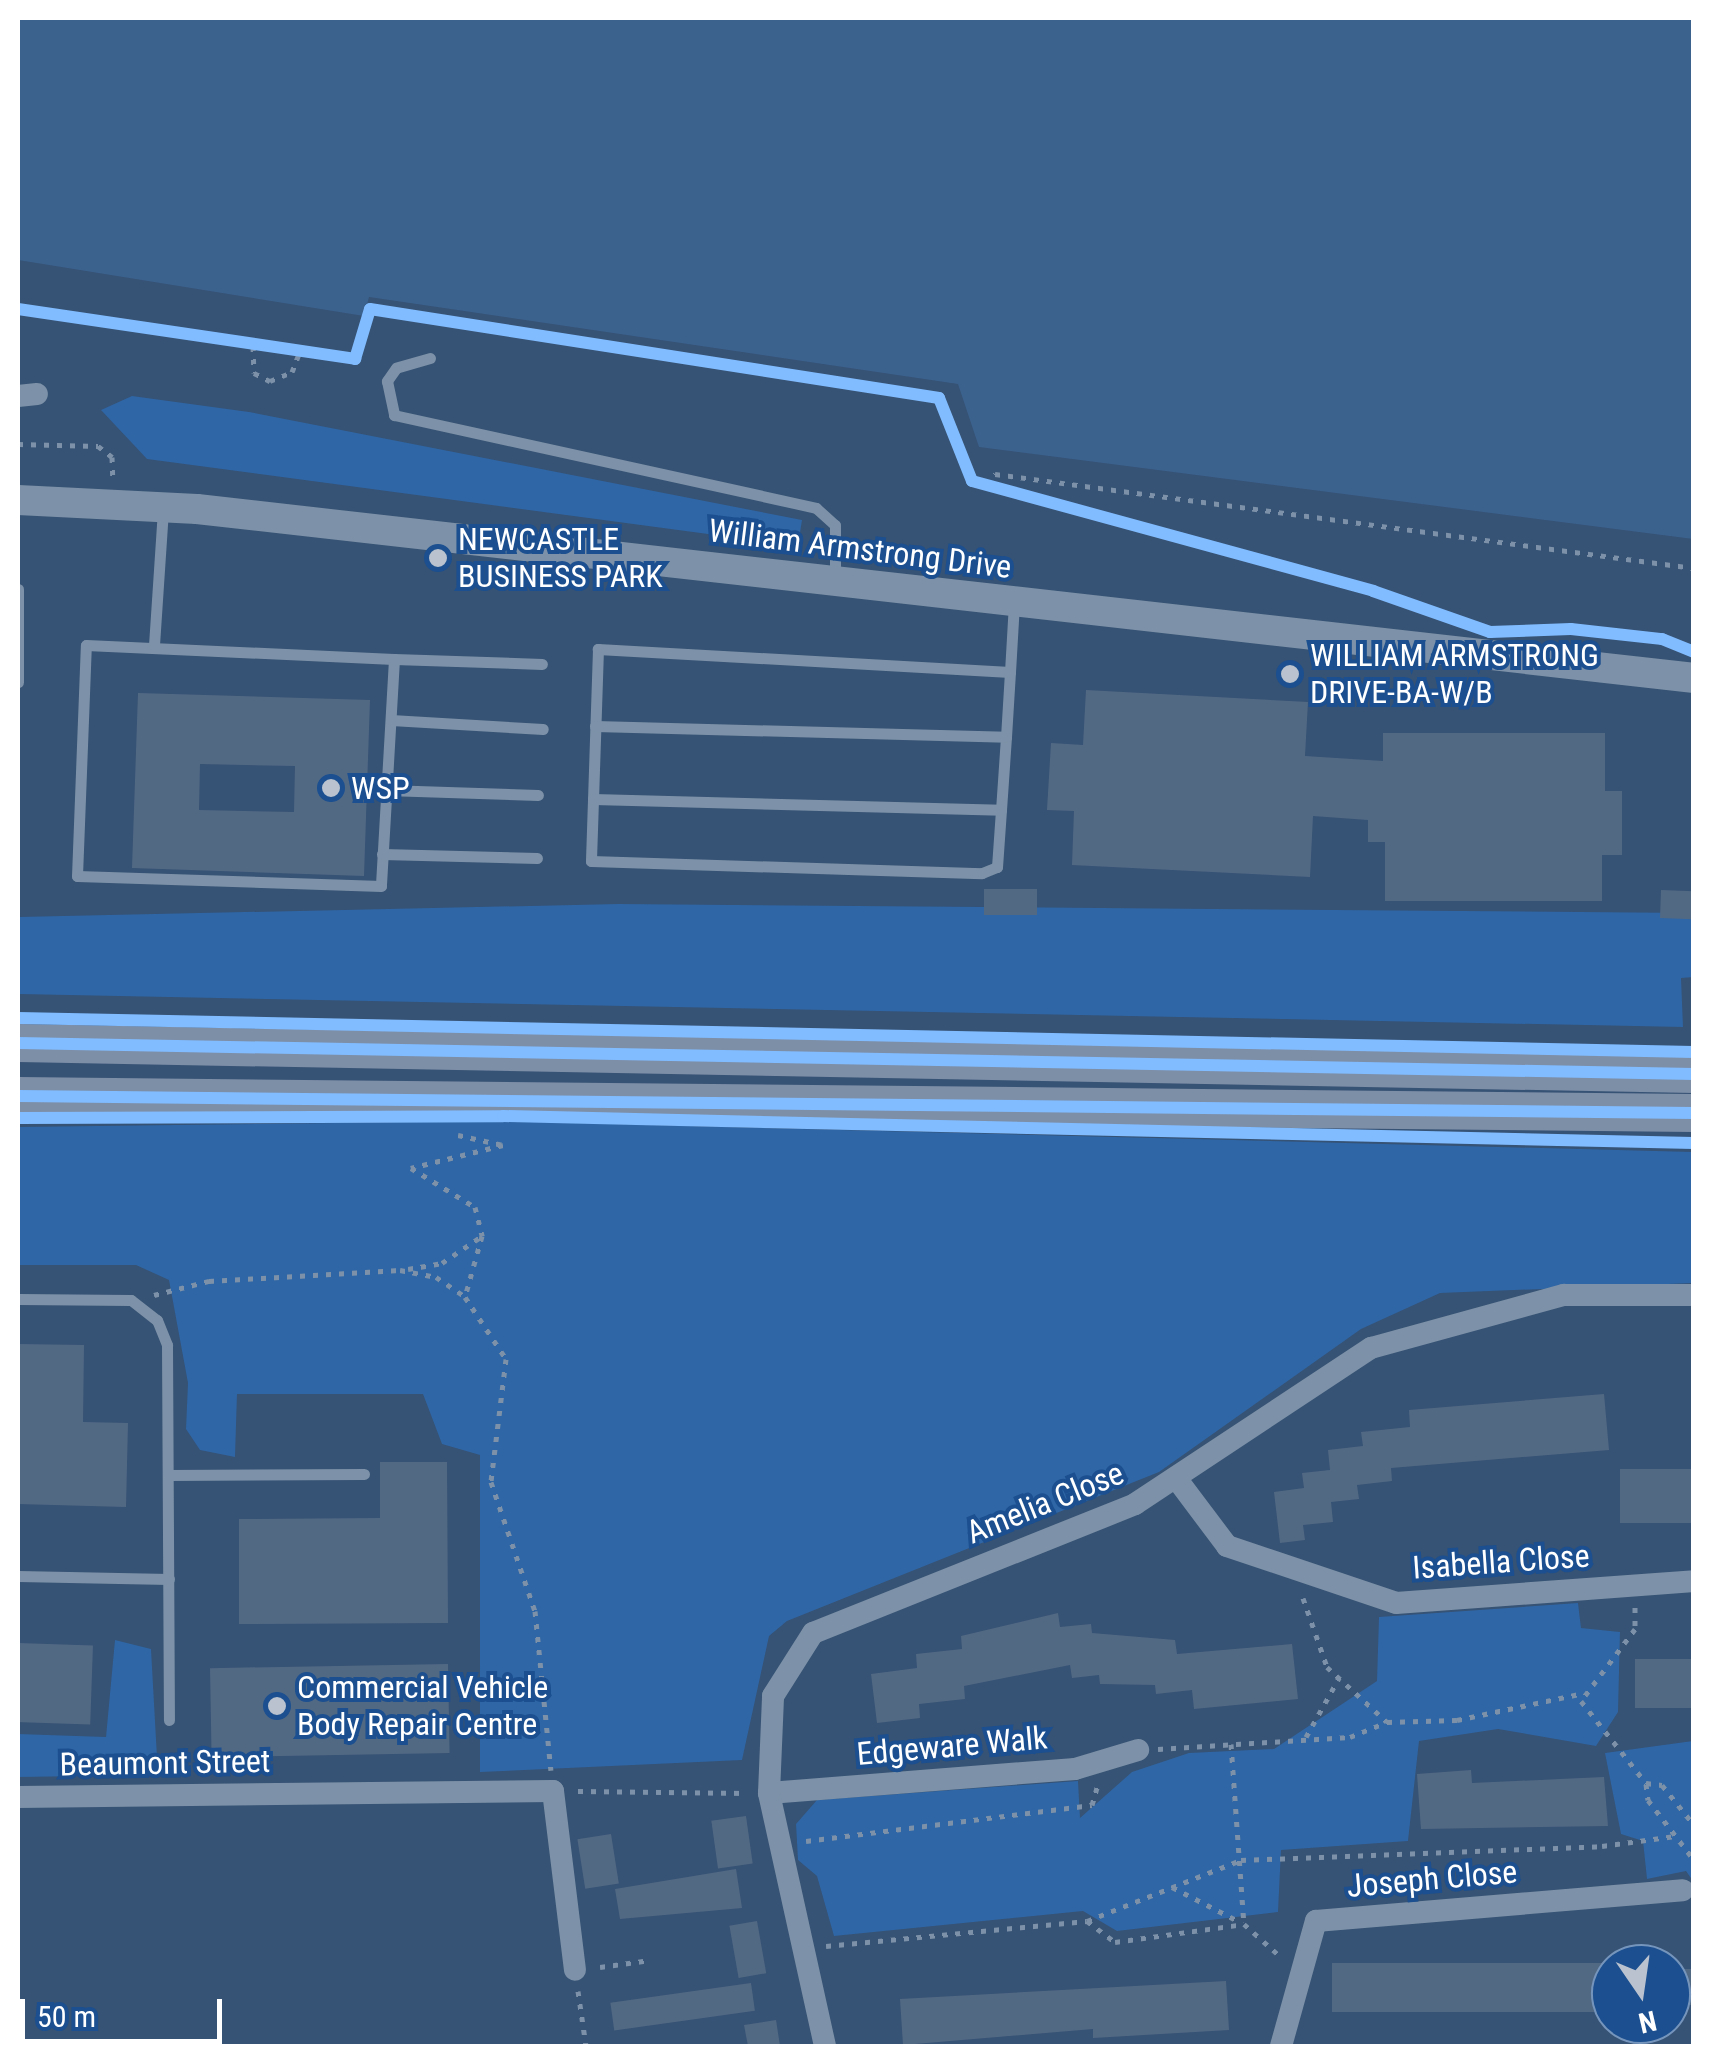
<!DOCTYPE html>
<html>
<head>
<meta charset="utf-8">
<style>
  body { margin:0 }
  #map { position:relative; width:1711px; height:2064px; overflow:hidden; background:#365274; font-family:"Roboto Condensed",sans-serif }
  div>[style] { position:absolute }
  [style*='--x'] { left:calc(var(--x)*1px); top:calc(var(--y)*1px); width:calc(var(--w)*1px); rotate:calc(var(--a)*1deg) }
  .green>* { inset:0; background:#2f66a5 }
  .water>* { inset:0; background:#3b618d }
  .building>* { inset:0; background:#526984; transform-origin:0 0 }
  .path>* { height:5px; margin-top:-2.5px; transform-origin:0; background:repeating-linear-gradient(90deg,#7d92a8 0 5px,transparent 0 13px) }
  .service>* { height:11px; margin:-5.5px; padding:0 5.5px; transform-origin:5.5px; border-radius:5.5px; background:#7d92a8 }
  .minor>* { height:22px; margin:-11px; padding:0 11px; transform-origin:11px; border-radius:11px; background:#7d92a8 }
  .tertiary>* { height:30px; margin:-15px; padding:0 15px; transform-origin:15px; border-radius:15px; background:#7d92a8 }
  .primary>* { height:38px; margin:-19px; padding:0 19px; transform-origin:19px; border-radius:19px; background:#7d8ea7 }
  .cycleway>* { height:12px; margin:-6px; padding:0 6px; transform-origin:6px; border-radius:6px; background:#80bcff }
  .dots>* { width:28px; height:28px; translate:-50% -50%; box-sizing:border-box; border:5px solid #1b4f8f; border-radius:50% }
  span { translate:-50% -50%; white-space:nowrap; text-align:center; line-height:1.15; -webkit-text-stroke:8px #1b4f8f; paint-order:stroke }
  .poi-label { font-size:32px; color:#fff }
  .left { translate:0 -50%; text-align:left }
  .street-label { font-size:32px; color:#fff }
  .frame { position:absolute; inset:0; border:20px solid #fff; pointer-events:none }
  .north { position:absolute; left:1591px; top:1944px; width:100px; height:100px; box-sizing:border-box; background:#1b4f8f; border:2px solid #7695bc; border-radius:50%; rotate:167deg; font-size:28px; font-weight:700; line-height:40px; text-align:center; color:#fff }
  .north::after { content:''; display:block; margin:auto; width:35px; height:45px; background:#b9c2ce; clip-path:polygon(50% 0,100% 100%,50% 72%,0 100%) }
  .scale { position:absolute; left:20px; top:1999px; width:202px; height:45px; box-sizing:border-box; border:5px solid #fff; border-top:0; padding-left:12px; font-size:30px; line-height:35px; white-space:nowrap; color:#fff; -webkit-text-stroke:8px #1b4f8f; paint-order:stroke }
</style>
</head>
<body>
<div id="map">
  <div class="green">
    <div style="clip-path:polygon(132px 396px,249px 412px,802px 520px,798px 546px,147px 459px,101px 410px)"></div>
    <div style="clip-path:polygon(618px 904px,1693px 913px,1694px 977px,1681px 978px,1683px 1027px,18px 994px,18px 917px)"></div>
    <div style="clip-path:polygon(496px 1121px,1693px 1152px,1693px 1283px,1440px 1293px,1361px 1329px,1159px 1472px,787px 1621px,769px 1636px,742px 1760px,480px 1772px,480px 1455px,442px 1444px,423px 1394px,237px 1394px,235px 1457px,200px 1450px,186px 1429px,188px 1383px,169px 1280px,136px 1265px,18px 1265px,18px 1127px)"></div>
    <div style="clip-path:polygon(1578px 1603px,1581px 1628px,1620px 1632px,1618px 1712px,1596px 1746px,1498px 1729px,1419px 1741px,1408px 1841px,1281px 1850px,1278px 1912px,1117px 1931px,1083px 1911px,834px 1936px,817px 1876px,798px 1860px,796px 1824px,817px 1800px,1078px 1781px,1080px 1818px,1132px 1772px,1189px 1753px,1274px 1749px,1377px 1681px,1379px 1617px)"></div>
    <div style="clip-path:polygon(115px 1640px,151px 1649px,158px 1775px,18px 1777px,18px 1734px,106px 1737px)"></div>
    <div style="clip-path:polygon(1693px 1741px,1693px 1881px,1686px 1871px,1647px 1879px,1643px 1841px,1621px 1834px,1605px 1753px)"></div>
  </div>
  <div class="water">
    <div style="clip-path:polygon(18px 18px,1693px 18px,1693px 539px,979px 447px,958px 384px,369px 297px,364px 316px,18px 260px)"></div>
  </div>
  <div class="building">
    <div style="clip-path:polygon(1086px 690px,1308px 702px,1305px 756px,1383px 761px,1383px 733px,1605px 733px,1605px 791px,1622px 791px,1622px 855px,1602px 855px,1602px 901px,1385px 901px,1385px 842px,1368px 842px,1368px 820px,1313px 816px,1310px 877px,1072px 865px,1074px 811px,1047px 810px,1051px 743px,1083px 745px)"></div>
    <div style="clip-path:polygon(evenodd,138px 693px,370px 700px,364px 876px,132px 868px,138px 693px,200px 764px,295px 766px,294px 812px,199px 810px,200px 764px)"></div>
    <div style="left:984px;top:889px;width:53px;height:26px"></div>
    <div style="left:1661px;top:890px;width:33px;height:28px;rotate:2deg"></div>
    <div style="clip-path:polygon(18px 1344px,84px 1345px,83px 1422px,128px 1423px,126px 1507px,18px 1504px)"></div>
    <div style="clip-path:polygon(1604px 1394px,1609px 1450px,1391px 1468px,1392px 1481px,1357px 1485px,1359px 1499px,1331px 1502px,1333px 1522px,1303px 1525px,1305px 1540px,1280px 1543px,1274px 1492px,1304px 1488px,1302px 1473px,1330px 1470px,1328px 1450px,1363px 1446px,1361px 1432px,1410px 1427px,1409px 1410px)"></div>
    <div style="clip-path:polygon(380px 1462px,447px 1462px,448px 1623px,239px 1624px,239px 1519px,380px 1518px)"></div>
    <div style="left:1694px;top:1469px;width:54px;height:74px;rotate:90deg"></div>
    <div style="clip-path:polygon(1058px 1613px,1060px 1627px,1091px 1624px,1092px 1633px,1175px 1640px,1177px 1654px,1292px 1644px,1298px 1699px,1194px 1709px,1192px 1690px,1156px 1694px,1155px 1685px,1100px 1684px,1099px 1675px,1072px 1678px,1070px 1665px,964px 1686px,965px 1699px,919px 1704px,920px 1718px,877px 1723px,871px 1674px,917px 1668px,916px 1654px,962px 1649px,961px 1636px)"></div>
    <div style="left:18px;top:1643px;width:75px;height:79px;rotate:2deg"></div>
    <div style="left:1694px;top:1659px;width:49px;height:59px;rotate:90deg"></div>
    <div style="left:448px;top:1664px;width:89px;height:238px;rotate:89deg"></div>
    <div style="clip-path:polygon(1471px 1770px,1472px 1783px,1604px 1777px,1608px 1826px,1421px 1829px,1417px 1774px)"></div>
    <div style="left:746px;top:1816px;width:48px;height:35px;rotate:82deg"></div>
    <div style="left:611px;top:1834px;width:50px;height:34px;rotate:81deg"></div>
    <div style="clip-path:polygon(736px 1869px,742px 1908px,620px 1919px,615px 1889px)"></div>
    <div style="left:757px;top:1921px;width:53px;height:28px;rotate:80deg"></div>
    <div style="left:1611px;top:1963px;width:49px;height:279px;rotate:90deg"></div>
    <div style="left:1694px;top:1969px;width:36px;height:23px;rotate:90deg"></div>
    <div style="clip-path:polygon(1226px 1981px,1229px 2030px,1093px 2038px,1093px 2029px,903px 2045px,900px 1999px)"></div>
    <div style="left:751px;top:1983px;width:28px;height:142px;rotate:82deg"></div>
    <div style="clip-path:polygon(776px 2020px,780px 2046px,748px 2046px,744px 2025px)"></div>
  </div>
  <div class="path">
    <div style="--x:253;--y:346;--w:27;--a:88"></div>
    <div style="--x:254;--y:373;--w:18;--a:27"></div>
    <div style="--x:270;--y:381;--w:24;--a:-22"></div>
    <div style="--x:292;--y:372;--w:19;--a:-69"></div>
    <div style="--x:18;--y:444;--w:80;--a:1.4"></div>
    <div style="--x:98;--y:446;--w:18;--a:38"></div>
    <div style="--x:112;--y:457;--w:23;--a:88"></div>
    <div style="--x:987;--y:485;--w:14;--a:-54"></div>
    <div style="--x:995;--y:474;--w:705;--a:7.66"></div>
    <div style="--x:458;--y:1135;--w:46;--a:12.5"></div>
    <div style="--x:503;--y:1145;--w:95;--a:166"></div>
    <div style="--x:411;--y:1168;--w:75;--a:31.4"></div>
    <div style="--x:475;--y:1207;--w:30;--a:76"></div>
    <div style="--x:482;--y:1236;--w:63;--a:105.6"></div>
    <div style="--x:465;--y:1297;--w:74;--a:56.5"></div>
    <div style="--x:506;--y:1359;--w:124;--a:97"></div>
    <div style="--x:491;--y:1482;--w:136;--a:71.2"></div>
    <div style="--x:535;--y:1611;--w:160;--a:84.3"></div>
    <div style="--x:408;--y:1269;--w:35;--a:-10"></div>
    <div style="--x:442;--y:1263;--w:48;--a:-34"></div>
    <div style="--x:154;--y:1295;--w:57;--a:-14.3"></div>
    <div style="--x:209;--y:1281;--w:191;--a:-3.3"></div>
    <div style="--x:400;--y:1270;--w:37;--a:11"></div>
    <div style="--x:436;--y:1277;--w:34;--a:34"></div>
    <div style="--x:1303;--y:1598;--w:73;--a:70.8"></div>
    <div style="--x:1327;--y:1667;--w:81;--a:42.5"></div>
    <div style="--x:1635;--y:1607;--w:22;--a:90"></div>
    <div style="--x:1635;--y:1629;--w:90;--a:126.9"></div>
    <div style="--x:1581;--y:1701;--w:105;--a:51.6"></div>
    <div style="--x:1646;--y:1783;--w:16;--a:7"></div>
    <div style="--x:1662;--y:1785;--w:51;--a:51.3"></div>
    <div style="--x:1306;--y:1737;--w:68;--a:-60.8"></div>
    <div style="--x:1231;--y:1744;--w:180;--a:85.9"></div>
    <div style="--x:1244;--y:1924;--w:51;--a:41.8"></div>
    <div style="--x:1158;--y:1749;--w:192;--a:-3.6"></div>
    <div style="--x:1350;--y:1737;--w:40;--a:-22"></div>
    <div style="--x:1387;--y:1722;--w:70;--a:-1.6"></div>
    <div style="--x:1457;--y:1720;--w:125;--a:-12"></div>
    <div style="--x:1646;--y:1784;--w:16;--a:83"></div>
    <div style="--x:1648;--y:1800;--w:76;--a:52.5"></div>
    <div style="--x:578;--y:1791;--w:169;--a:0.7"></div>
    <div style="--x:806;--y:1841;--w:288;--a:-7.2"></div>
    <div style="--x:1092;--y:1805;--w:19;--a:-74"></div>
    <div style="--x:1172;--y:1887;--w:76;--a:27.2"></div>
    <div style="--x:1087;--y:1921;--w:35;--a:37"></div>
    <div style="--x:1115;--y:1942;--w:130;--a:-7.9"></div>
    <div style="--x:826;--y:1946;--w:262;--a:-5.5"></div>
    <div style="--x:1087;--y:1921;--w:166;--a:-21.6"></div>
    <div style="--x:1241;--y:1860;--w:361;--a:-2.2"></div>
    <div style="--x:1602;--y:1846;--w:74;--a:-7.8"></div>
    <div style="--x:600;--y:1967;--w:51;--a:-7.8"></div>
    <div style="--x:578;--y:1991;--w:56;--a:81.7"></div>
  </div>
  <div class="service">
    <div style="--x:430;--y:358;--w:35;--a:164"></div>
    <div style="--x:396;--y:368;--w:16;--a:125"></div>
    <div style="--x:387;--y:381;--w:35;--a:78"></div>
    <div style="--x:394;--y:415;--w:432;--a:12.4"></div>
    <div style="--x:816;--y:508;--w:25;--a:42"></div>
    <div style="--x:835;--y:525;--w:53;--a:90"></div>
    <div style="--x:18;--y:589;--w:93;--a:90"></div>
    <div style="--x:86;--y:645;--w:308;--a:2.6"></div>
    <div style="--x:394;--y:659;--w:227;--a:93.3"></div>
    <div style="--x:381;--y:886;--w:304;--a:-178.1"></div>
    <div style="--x:77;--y:876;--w:231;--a:-87.8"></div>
    <div style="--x:154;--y:645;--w:136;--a:-86.2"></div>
    <div style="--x:394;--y:659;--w:148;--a:1.9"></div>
    <div style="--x:1010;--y:672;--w:413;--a:-176.8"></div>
    <div style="--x:598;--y:649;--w:212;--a:91.9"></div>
    <div style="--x:591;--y:861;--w:391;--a:1.8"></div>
    <div style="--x:982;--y:873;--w:16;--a:-22"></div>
    <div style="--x:997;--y:867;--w:57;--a:-86"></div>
    <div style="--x:1001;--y:810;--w:73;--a:-86.1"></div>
    <div style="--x:1006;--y:737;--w:65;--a:-86.5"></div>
    <div style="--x:1010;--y:672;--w:69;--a:-86.7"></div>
    <div style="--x:391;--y:720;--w:152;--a:3.4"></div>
    <div style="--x:595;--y:726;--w:411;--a:1.5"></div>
    <div style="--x:386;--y:790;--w:152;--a:1.9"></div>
    <div style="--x:593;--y:799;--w:408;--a:1.5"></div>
    <div style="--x:382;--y:854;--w:155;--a:1.5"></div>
    <div style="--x:18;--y:1299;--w:113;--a:0.5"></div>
    <div style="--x:131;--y:1300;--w:33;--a:38"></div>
    <div style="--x:157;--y:1320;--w:27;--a:68"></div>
    <div style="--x:167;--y:1345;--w:375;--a:89.7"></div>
    <div style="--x:168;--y:1475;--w:196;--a:-0.3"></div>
    <div style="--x:18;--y:1576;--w:151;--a:1.1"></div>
  </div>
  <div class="minor">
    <div style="--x:18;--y:396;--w:19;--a:-6"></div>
    <div style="--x:1176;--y:1478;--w:85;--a:53.1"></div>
    <div style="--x:1227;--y:1546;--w:178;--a:18.6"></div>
    <div style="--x:1396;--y:1603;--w:299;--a:-4.2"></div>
    <div style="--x:769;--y:1793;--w:307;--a:-4.5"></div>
    <div style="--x:1075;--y:1769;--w:66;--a:-16.8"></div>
    <div style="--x:18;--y:1797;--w:535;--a:-0.64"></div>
    <div style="--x:553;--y:1791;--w:180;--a:83"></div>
    <div style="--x:825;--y:2046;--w:259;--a:-102.5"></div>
    <div style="--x:769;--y:1793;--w:97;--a:-87.6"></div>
    <div style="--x:773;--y:1696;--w:75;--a:-57.6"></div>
    <div style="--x:813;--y:1633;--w:347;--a:-21.8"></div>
    <div style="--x:1135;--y:1504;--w:283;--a:-33.5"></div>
    <div style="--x:1371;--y:1348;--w:200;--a:-15.4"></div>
    <div style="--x:1564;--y:1295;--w:130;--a:0"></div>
    <div style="--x:1281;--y:2046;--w:130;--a:-74.4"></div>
    <div style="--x:1316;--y:1921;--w:368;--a:-4.8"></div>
  </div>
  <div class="tertiary">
    <div style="--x:18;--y:500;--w:179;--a:2.9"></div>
    <div style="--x:197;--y:509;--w:1507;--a:6.44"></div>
  </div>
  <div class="primary">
    <div style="--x:18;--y:1043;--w:1676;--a:1.06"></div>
    <div style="--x:18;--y:1096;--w:1676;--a:0.58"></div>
  </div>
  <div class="cycleway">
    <div style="--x:18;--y:309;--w:341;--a:8.4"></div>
    <div style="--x:355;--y:359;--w:52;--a:-73.3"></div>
    <div style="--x:370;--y:309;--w:576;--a:8.89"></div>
    <div style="--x:939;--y:398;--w:89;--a:68.3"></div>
    <div style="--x:972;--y:481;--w:416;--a:15.3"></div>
    <div style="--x:1373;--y:591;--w:124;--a:19.3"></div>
    <div style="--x:1490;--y:632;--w:81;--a:-2.1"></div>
    <div style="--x:1571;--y:629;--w:92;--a:6.3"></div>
    <div style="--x:1662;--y:639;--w:35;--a:22"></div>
    <div style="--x:18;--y:1018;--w:1676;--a:1.16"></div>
    <div style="--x:18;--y:1043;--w:1676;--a:1.06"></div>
    <div style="--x:18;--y:1096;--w:1676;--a:0.58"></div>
    <div style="--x:18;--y:1118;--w:485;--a:-0.2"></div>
    <div style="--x:503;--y:1116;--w:1191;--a:1.3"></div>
  </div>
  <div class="dots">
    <div style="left:438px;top:558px;background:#b9c2ce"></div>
    <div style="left:1290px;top:674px;background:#b9c2ce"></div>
    <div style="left:331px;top:788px;background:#b9c2ce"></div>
    <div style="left:277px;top:1706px;background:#b9c2ce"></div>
  </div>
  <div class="poi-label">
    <span class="left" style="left:458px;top:558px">NEWCASTLE<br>BUSINESS PARK</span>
    <span class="left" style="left:1310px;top:674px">WILLIAM ARMSTRONG<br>DRIVE-BA-W/B</span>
    <span class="left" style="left:351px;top:788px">WSP</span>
    <span class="left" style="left:297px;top:1706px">Commercial Vehicle<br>Body Repair Centre</span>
  </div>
  <div class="street-label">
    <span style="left:860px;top:549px;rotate:7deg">William Armstrong Drive</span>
    <span style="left:1045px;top:1503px;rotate:-22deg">Amelia Close</span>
    <span style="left:1501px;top:1562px;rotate:-4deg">Isabella Close</span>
    <span style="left:952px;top:1746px;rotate:-5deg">Edgeware Walk</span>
    <span style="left:165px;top:1763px;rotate:-1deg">Beaumont Street</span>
    <span style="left:1432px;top:1879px;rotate:-5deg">Joseph Close</span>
  </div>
  <div class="frame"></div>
  <div class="north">N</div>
  <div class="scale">50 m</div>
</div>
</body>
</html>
